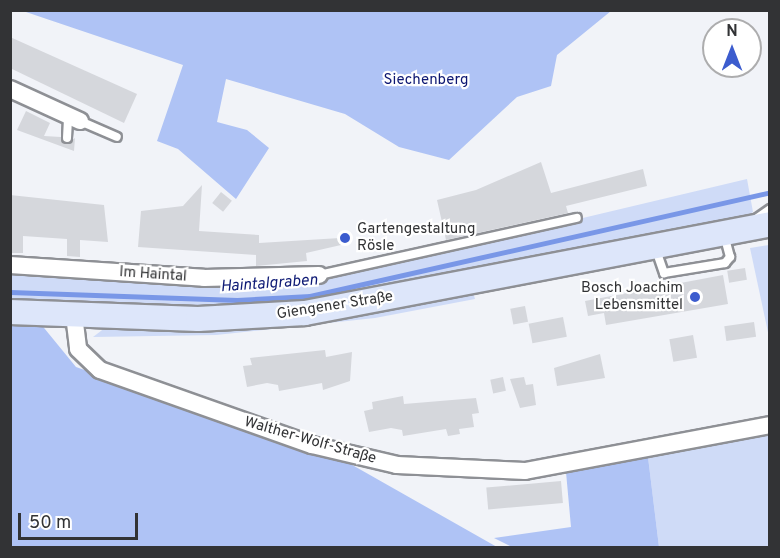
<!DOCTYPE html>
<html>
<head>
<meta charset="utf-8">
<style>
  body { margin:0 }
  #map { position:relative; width:780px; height:558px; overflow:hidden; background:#f1f3f8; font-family:Overpass,sans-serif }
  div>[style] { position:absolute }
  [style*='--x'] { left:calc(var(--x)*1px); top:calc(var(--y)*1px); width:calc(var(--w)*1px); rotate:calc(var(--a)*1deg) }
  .green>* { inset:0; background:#cfdbf7 }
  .forest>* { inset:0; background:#afc3f5 }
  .stream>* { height:4.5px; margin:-2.25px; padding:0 2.25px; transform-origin:2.25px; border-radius:2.25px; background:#7997e7 }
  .building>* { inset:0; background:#d5d7dc; transform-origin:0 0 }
  .roads { filter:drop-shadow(2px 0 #8e9095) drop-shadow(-2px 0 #8e9095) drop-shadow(0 2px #8e9095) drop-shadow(0 -2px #8e9095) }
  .lane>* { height:8px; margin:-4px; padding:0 4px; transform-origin:4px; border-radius:4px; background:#fff }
  .street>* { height:16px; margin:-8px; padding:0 8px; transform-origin:8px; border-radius:8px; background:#fff }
  .secondary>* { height:24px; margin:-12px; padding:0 12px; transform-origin:12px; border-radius:12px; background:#dde6fa }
  .dots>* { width:16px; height:16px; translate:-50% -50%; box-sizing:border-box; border:3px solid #fff; border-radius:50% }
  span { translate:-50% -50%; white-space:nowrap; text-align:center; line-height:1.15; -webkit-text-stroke:4.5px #fff; paint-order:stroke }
  .park-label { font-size:15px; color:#0d1772 }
  .poi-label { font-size:15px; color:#323335 }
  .left { translate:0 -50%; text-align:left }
  .right { translate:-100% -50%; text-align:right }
  .street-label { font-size:15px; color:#323335 }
  .water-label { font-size:16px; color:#0e1a75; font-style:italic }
  .frame { position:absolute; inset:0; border:12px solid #323335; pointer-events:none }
  .north { position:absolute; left:702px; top:18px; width:60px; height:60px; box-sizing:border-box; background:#fff; border:2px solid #adadae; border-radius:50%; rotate:0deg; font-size:16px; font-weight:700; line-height:24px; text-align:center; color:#323335 }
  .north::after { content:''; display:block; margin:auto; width:21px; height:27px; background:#3c5cce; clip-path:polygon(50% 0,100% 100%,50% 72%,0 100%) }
  .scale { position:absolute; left:18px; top:513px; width:120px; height:27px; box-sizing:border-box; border:3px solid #323335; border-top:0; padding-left:8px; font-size:18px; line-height:21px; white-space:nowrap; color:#323335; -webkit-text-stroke:4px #fff; paint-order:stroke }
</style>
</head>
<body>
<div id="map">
  <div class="green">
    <div style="clip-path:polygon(747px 179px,753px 212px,744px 218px,260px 311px,11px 305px,11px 270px,317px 281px)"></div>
    <div style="clip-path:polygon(769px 245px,770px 245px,769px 337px,750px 248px)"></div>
    <div style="clip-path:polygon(598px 269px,596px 271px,495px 291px,496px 287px)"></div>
    <div style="clip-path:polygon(473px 292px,475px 299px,375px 318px,216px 335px,93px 337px,110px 324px)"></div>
    <div style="clip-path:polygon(769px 432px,769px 547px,659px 547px,648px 457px)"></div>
  </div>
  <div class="forest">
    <div style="clip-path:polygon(23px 11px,611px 11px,557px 55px,551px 86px,517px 97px,449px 160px,399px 147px,345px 114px,226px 79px,217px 122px,247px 130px,269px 148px,236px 199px,178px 149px,157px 141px,183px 65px)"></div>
    <div style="clip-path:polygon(11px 319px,40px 323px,76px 367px,347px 462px,497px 547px,11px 548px)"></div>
    <div style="clip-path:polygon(648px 457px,659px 547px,512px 547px,494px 538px,571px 527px,566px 472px)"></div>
  </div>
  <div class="stream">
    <div style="--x:10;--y:292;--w:227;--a:2"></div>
    <div style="--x:237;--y:300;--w:73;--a:-3.1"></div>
    <div style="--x:310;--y:296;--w:472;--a:-12.7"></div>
  </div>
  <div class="building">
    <div style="clip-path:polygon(10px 37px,137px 94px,124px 123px,10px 68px)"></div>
    <div style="clip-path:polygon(26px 111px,50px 123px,44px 136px,61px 137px,66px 144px,75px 138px,74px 151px,17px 130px)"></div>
    <div style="clip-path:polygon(541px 162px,551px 193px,643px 169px,647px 186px,566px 206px,568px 213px,446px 240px,437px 200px,476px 190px)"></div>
    <div style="clip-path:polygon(202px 185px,199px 231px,259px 235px,259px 243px,340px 238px,341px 245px,306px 253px,307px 261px,256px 266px,256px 255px,138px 247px,141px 211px,183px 206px)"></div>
    <div style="left:221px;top:192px;width:14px;height:14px;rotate:39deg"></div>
    <div style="clip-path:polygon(10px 195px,104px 205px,108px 242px,80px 240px,80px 257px,67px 256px,67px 239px,23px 236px,23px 253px,10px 253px)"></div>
    <div style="left:745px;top:268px;width:12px;height:18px;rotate:81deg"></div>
    <div style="clip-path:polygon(723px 275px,728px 304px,606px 325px,604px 313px,588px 316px,585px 301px)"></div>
    <div style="left:525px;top:306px;width:16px;height:15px;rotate:79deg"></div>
    <div style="left:563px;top:317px;width:20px;height:35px;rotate:79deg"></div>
    <div style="left:754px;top:322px;width:15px;height:30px;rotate:82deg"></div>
    <div style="left:693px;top:335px;width:23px;height:24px;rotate:80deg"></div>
    <div style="clip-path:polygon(325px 350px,326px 357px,352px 352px,350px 381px,323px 390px,322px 383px,279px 391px,278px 385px,267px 383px,247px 387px,243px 366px,252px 365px,250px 358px)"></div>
    <div style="clip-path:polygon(600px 354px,605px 378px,557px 386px,554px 368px)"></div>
    <div style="left:503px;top:377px;width:14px;height:13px;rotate:78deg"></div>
    <div style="clip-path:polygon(524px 377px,526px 385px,533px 384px,536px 405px,520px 408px,510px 379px)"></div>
    <div style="clip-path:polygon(403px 396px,404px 404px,476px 398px,479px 413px,472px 414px,474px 427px,459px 429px,460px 434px,448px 436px,446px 429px,403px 436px,402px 430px,391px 428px,369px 432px,364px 411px,373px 409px,372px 402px)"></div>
    <div style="left:561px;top:481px;width:22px;height:75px;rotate:85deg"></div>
  </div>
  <div class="roads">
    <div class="lane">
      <div style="--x:80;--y:121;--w:40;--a:23.4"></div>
      <div style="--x:67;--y:138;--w:22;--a:-87"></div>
      <div style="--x:753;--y:221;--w:21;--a:-35"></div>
      <div style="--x:655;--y:247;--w:28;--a:71"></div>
      <div style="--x:664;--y:273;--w:62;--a:-9.3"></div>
      <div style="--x:725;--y:263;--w:8;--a:-50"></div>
      <div style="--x:730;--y:257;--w:24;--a:-105"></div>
      <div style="--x:319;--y:275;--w:264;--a:-12.5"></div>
    </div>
    <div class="street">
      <div style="--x:10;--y:89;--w:77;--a:24.6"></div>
      <div style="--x:10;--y:265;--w:194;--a:3.8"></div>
      <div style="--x:204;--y:278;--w:115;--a:-1.5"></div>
      <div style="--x:74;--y:315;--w:34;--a:83"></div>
      <div style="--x:78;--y:349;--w:30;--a:44"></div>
      <div style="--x:100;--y:370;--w:225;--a:19.5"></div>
      <div style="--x:312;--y:445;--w:87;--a:13.2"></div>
      <div style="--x:397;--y:465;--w:128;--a:2.7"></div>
      <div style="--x:525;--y:471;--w:249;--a:-10.6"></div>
    </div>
    <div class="secondary">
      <div style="--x:10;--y:312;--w:188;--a:2.1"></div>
      <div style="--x:198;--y:319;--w:107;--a:-3.2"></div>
      <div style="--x:305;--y:313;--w:473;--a:-10.8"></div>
    </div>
  </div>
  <div class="dots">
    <div style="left:345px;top:238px;background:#3c5cce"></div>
    <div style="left:695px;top:297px;background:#3c5cce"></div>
  </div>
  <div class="park-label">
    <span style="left:426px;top:81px">Siechenberg</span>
  </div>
  <div class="poi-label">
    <span class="left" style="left:357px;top:238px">Gartengestaltung<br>Rösle</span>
    <span class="right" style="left:683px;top:297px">Bosch Joachim<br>Lebensmittel</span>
  </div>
  <div class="street-label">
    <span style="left:153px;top:275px;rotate:4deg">Im Haintal</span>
    <span style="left:335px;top:306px;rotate:-9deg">Giengener Straße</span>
    <span style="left:310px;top:441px;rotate:16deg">Walther-Wolf-Straße</span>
  </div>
  <div class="water-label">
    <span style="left:269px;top:284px;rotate:-4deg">Haintalgraben</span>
  </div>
  <div class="frame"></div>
  <div class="north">N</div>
  <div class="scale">50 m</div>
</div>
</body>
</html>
